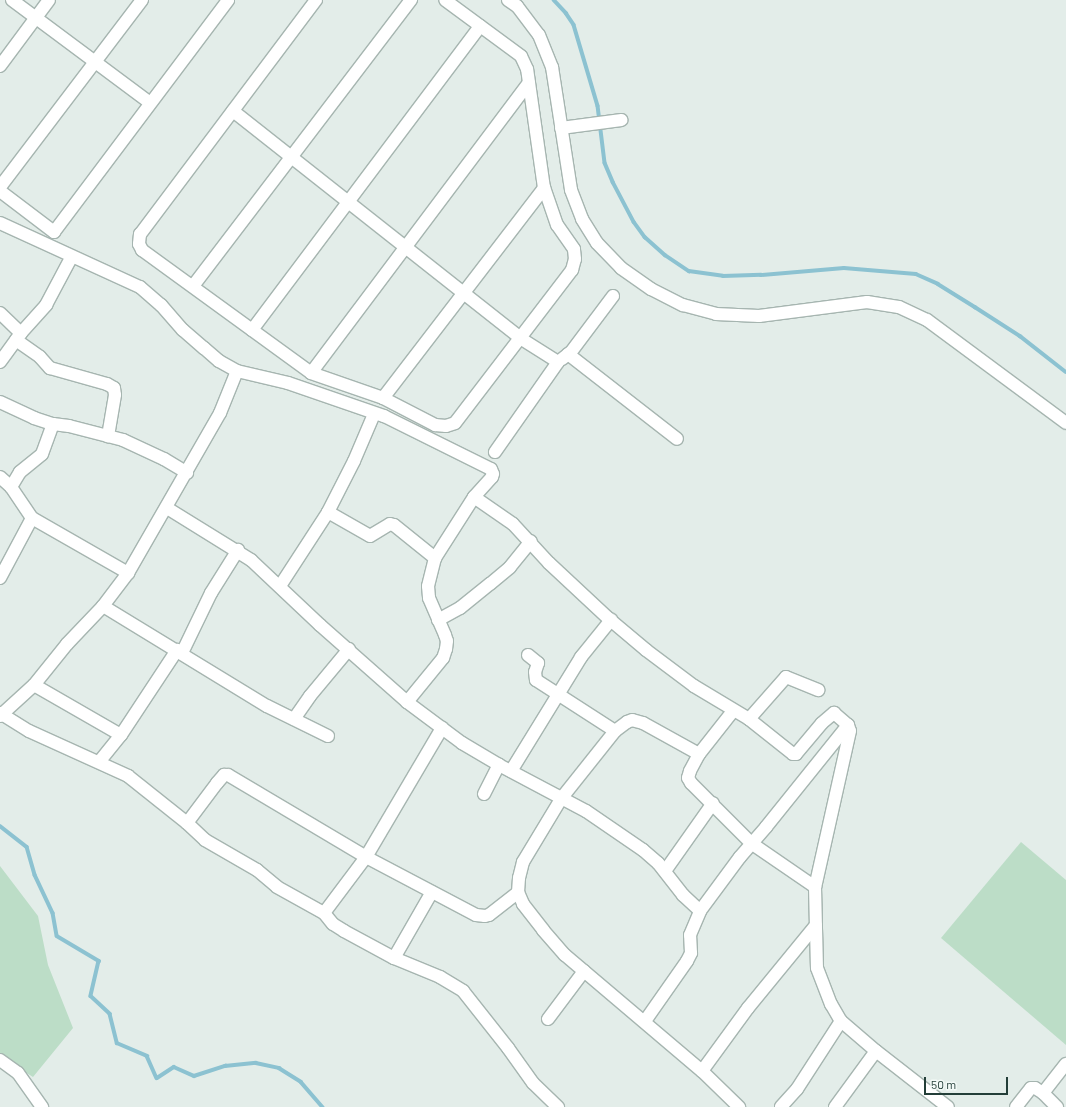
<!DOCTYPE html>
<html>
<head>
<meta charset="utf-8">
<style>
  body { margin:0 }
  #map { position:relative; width:1066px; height:1107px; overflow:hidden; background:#e3ede9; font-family:Barlow,sans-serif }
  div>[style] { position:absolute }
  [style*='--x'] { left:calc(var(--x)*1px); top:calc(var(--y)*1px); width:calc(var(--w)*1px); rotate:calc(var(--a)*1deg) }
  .green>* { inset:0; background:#bcddc7 }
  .stream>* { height:3.5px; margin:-1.75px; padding:0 1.75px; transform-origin:1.75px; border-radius:1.75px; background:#8cc2d1 }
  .roads { filter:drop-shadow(1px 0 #a6b5b0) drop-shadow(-1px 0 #a6b5b0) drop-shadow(0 1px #a6b5b0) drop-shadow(0 -1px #a6b5b0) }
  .minor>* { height:12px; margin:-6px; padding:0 6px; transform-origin:6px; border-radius:6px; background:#fff }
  span { translate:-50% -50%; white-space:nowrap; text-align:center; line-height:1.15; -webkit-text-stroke:4px #f3f9f7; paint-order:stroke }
  .scale { position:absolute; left:924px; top:1077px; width:84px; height:18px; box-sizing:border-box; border:2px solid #233e38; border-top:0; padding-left:5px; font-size:12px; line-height:14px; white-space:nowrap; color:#233e38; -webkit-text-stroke:3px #f3f9f7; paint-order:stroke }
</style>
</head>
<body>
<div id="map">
  <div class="green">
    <div style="clip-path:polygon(1021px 842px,1066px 880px,1066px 1045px,941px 938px)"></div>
    <div style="clip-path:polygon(0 866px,38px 916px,48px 965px,73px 1028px,33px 1077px,0 1056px)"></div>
  </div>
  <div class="stream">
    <div style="--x:554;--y:0;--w:18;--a:47"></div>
    <div style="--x:566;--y:13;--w:14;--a:56"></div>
    <div style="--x:574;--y:25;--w:84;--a:73.5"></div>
    <div style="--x:598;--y:106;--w:57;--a:83"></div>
    <div style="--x:605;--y:163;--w:21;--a:67"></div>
    <div style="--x:613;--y:182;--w:45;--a:62.3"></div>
    <div style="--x:634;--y:222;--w:19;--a:54"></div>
    <div style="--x:645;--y:237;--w:27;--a:42"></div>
    <div style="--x:665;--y:255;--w:29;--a:34"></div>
    <div style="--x:689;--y:271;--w:34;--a:8"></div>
    <div style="--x:723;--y:276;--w:38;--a:-2"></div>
    <div style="--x:761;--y:275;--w:83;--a:-4.8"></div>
    <div style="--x:844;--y:268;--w:72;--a:4.8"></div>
    <div style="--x:916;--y:274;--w:24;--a:24"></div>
    <div style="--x:938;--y:284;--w:44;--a:31.9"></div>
    <div style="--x:975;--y:307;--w:54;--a:32.8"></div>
    <div style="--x:1020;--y:336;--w:58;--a:38"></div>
    <div style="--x:0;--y:826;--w:34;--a:38"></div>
    <div style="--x:27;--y:847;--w:29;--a:74"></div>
    <div style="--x:35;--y:875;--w:42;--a:64.7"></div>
    <div style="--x:53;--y:913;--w:23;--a:80"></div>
    <div style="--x:57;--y:936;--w:49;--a:30.8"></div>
    <div style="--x:99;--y:961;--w:36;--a:103"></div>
    <div style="--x:91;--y:996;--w:26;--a:43"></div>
    <div style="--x:110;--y:1014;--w:30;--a:76"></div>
    <div style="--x:117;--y:1043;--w:33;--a:23"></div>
    <div style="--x:147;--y:1056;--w:24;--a:66"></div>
    <div style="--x:157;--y:1078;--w:20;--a:-33"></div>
    <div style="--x:174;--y:1067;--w:22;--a:24"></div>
    <div style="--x:194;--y:1076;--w:33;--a:-18"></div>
    <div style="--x:225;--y:1066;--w:31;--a:-6"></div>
    <div style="--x:256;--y:1063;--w:24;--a:12"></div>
    <div style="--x:279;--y:1068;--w:26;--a:32"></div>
    <div style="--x:301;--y:1082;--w:33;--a:49"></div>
  </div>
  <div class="roads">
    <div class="minor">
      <div style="--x:12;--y:0;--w:172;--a:36.7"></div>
      <div style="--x:316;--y:0;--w:293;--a:126.9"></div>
      <div style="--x:140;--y:234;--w:10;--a:96"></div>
      <div style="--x:139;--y:244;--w:7;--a:63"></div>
      <div style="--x:142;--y:250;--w:209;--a:36"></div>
      <div style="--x:311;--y:373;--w:76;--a:19.1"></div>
      <div style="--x:383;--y:398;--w:59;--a:27.4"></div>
      <div style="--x:435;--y:425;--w:11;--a:5"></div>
      <div style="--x:446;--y:426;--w:9;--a:-18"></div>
      <div style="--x:455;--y:423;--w:193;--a:-52.6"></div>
      <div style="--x:572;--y:270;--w:11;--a:-75"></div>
      <div style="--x:575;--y:259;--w:10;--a:-96"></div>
      <div style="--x:574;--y:249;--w:29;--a:-125"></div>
      <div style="--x:557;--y:225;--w:39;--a:-109"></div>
      <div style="--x:544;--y:188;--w:120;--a:-98.1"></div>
      <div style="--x:527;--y:69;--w:14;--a:-115"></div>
      <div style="--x:521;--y:56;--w:94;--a:-143.6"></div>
      <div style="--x:508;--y:0;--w:11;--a:34"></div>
      <div style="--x:517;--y:6;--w:36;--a:53"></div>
      <div style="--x:539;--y:35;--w:35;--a:68"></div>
      <div style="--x:552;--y:67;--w:124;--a:81.2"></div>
      <div style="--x:571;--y:190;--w:31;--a:69"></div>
      <div style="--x:582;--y:219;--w:28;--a:58"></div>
      <div style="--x:597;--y:243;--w:35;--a:46"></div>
      <div style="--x:621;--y:268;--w:37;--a:35"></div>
      <div style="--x:651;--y:289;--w:36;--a:27"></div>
      <div style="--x:683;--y:305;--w:34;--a:15"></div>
      <div style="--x:716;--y:314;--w:43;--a:2.7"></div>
      <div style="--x:759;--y:316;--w:109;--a:-7.4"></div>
      <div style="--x:867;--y:302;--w:32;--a:9"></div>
      <div style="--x:899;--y:307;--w:31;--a:25"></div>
      <div style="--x:927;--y:320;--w:173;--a:36.5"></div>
      <div style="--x:0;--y:66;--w:82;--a:-53.4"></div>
      <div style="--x:233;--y:111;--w:366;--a:38.3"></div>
      <div style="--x:520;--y:338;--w:45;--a:32.3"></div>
      <div style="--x:558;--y:362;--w:110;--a:125"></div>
      <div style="--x:561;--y:128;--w:61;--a:-7.6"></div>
      <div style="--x:0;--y:187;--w:235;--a:-52.8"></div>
      <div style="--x:0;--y:191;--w:68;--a:37.2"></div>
      <div style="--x:54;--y:232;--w:290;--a:-53.1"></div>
      <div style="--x:0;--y:223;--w:154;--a:24.6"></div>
      <div style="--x:140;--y:287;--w:28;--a:41"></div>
      <div style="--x:161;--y:305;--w:33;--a:49"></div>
      <div style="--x:183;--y:330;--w:28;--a:41"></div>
      <div style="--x:204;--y:348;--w:20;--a:41"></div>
      <div style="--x:219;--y:361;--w:21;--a:29"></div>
      <div style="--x:237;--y:371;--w:52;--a:13.2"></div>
      <div style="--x:288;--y:383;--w:102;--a:19"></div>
      <div style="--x:384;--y:416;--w:119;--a:26.4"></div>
      <div style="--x:491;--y:469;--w:5;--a:68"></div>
      <div style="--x:493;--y:474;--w:3;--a:108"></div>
      <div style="--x:492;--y:477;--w:27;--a:132"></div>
      <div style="--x:474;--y:497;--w:72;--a:122.6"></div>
      <div style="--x:435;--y:558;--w:29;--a:104"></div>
      <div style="--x:428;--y:586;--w:12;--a:85"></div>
      <div style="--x:429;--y:598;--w:40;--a:66.6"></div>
      <div style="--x:445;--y:635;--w:6;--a:72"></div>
      <div style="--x:447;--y:641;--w:8;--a:97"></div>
      <div style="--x:446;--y:649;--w:9;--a:108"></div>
      <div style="--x:443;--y:658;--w:57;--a:129.3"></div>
      <div style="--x:193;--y:286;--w:360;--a:-52.7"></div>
      <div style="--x:0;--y:313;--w:29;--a:44"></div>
      <div style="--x:252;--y:330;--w:380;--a:-53.1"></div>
      <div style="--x:16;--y:340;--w:29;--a:35"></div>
      <div style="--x:40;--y:357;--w:15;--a:48"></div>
      <div style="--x:50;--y:368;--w:59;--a:15.7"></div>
      <div style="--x:107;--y:384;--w:8;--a:30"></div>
      <div style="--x:114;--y:388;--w:7;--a:82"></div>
      <div style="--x:115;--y:395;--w:42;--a:99.7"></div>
      <div style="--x:568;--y:354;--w:138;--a:37.9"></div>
      <div style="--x:562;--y:359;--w:11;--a:-38"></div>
      <div style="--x:571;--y:352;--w:70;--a:-53.1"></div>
      <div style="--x:0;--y:362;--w:36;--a:-54"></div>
      <div style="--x:21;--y:333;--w:38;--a:-48"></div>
      <div style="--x:46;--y:305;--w:55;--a:-62"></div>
      <div style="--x:311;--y:373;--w:363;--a:-53.1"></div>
      <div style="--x:383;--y:398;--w:265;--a:-52.5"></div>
      <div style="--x:0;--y:402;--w:38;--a:25"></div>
      <div style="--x:34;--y:418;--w:20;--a:18"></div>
      <div style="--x:53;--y:424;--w:16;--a:7"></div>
      <div style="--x:69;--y:426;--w:56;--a:14.5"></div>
      <div style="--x:123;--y:440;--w:45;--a:24.9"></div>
      <div style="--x:164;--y:459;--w:27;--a:31"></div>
      <div style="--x:0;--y:477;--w:15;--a:42"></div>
      <div style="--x:11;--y:487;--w:37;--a:56"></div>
      <div style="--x:32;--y:518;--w:111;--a:29.8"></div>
      <div style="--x:11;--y:487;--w:17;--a:-59"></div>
      <div style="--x:20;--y:472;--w:28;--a:-39"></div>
      <div style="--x:42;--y:454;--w:32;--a:-70"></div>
      <div style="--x:474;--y:497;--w:47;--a:34.7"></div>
      <div style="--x:513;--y:524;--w:53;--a:47.3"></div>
      <div style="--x:549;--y:563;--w:81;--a:43"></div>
      <div style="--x:608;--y:618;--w:50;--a:40.1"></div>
      <div style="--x:646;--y:650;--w:60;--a:36.9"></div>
      <div style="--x:694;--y:686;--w:64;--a:31"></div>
      <div style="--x:749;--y:719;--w:56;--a:38.5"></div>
      <div style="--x:793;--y:754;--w:3;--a:0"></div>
      <div style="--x:796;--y:754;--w:40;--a:-50"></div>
      <div style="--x:822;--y:723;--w:16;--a:-40"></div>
      <div style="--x:834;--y:713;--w:18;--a:41"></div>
      <div style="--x:848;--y:725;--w:6;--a:72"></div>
      <div style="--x:850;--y:731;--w:160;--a:102.6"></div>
      <div style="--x:815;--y:887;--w:81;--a:88.6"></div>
      <div style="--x:817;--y:968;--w:39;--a:69"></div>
      <div style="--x:831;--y:1004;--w:20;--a:60"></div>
      <div style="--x:841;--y:1021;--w:81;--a:122.9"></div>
      <div style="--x:797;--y:1089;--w:24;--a:132"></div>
      <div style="--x:167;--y:508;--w:99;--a:31.8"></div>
      <div style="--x:251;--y:560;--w:95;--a:43.3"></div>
      <div style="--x:320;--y:625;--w:116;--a:41.5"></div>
      <div style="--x:407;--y:702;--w:69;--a:36.7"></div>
      <div style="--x:462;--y:743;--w:43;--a:30.7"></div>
      <div style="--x:499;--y:765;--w:98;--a:27.9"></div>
      <div style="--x:586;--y:811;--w:69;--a:34.4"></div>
      <div style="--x:643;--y:850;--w:20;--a:41"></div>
      <div style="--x:658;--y:863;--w:41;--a:52"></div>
      <div style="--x:683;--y:895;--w:23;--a:43"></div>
      <div style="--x:328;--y:512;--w:48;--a:29.7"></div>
      <div style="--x:370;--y:536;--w:23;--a:-31"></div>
      <div style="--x:390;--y:524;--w:4;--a:14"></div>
      <div style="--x:394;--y:525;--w:53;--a:38.8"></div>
      <div style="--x:0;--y:578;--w:68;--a:-61.9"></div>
      <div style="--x:280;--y:586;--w:88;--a:-57"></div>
      <div style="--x:328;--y:512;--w:57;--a:-63"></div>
      <div style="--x:354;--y:461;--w:51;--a:-66.9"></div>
      <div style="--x:103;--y:606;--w:192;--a:31.4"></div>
      <div style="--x:267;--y:706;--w:68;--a:26.2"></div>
      <div style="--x:438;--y:620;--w:25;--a:-29"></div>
      <div style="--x:460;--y:608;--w:38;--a:-39"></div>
      <div style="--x:490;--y:584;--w:26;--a:-40"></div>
      <div style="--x:510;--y:567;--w:33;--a:-51"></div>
      <div style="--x:182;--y:653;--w:67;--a:-64.2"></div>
      <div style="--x:211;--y:593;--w:51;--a:-57.9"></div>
      <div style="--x:528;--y:655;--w:13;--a:39"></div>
      <div style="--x:538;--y:663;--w:9;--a:108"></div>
      <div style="--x:535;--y:672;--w:8;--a:83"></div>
      <div style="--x:536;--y:680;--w:94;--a:32.8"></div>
      <div style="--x:34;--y:685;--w:100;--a:29.9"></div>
      <div style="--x:733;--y:711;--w:55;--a:128.3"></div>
      <div style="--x:699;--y:754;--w:19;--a:118"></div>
      <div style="--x:690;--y:771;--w:7;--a:106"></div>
      <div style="--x:688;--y:778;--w:6;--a:59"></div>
      <div style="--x:691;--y:783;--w:85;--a:45"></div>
      <div style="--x:751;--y:843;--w:78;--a:34.5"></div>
      <div style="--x:0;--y:713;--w:34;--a:32"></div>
      <div style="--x:29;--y:731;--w:109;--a:24.4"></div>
      <div style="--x:128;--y:776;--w:75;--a:38.5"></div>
      <div style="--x:187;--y:823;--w:25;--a:43"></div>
      <div style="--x:205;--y:840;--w:60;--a:30"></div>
      <div style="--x:257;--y:870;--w:26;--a:40"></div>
      <div style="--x:277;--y:887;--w:54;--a:29"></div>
      <div style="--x:324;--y:913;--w:70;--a:-53.1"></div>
      <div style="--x:366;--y:857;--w:150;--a:-59.5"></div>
      <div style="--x:0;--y:716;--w:46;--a:-42.4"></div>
      <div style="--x:34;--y:685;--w:53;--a:-51.2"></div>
      <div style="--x:67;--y:644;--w:52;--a:-46.5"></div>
      <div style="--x:103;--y:606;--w:41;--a:-52.9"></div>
      <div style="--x:128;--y:573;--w:185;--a:-60.1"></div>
      <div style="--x:220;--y:413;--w:45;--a:-68"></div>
      <div style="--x:294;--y:719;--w:28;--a:-55"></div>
      <div style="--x:310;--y:696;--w:61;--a:-50.3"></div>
      <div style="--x:749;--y:719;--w:56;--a:-48.6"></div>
      <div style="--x:786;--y:677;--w:35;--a:22"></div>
      <div style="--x:699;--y:754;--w:64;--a:-151"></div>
      <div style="--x:643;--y:723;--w:11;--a:-165"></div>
      <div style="--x:632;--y:720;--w:5;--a:158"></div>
      <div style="--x:627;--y:722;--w:15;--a:143"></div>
      <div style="--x:615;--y:731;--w:87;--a:128.5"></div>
      <div style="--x:561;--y:799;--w:74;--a:121.1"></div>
      <div style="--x:523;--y:862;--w:16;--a:104"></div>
      <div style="--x:519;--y:878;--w:14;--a:94"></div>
      <div style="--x:518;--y:892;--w:13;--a:67"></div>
      <div style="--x:523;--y:904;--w:33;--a:52"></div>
      <div style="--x:543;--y:930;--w:33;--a:49"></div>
      <div style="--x:565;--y:955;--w:180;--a:40.3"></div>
      <div style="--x:702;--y:1071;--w:52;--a:44.2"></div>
      <div style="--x:99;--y:762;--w:35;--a:-51"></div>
      <div style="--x:121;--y:735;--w:102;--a:-56.6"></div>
      <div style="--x:511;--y:771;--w:134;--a:-58.4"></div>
      <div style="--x:581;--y:657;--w:48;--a:-51"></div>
      <div style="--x:484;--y:794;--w:33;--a:-63"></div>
      <div style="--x:187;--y:823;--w:50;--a:-53.1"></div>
      <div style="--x:217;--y:783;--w:11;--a:-49"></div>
      <div style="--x:224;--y:775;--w:4;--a:0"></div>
      <div style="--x:228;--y:775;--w:161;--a:30.7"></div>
      <div style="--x:366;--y:857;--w:124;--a:27.8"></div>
      <div style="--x:476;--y:915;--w:9;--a:6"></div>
      <div style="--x:485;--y:916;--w:4;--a:-14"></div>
      <div style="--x:489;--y:915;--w:37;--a:-38"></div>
      <div style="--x:665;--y:871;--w:83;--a:-54.8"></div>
      <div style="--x:324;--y:913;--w:14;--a:51"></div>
      <div style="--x:333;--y:924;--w:13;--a:32"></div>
      <div style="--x:344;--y:931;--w:57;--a:28.4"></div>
      <div style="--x:394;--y:958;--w:50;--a:22.4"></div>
      <div style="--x:440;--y:977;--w:27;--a:31"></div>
      <div style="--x:463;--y:991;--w:73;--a:51.7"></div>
      <div style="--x:508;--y:1048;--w:43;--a:54.5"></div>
      <div style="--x:533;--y:1083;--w:35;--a:44"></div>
      <div style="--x:394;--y:958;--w:76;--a:-60.1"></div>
      <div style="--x:548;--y:1019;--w:60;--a:-53.1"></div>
      <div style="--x:645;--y:1021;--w:73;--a:-55"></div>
      <div style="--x:687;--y:961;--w:9;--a:-63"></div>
      <div style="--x:691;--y:953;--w:18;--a:-93"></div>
      <div style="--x:690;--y:935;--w:26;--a:-67"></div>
      <div style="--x:700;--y:911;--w:67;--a:-53.5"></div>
      <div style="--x:740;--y:857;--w:40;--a:-49"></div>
      <div style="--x:766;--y:827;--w:131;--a:-51.2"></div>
      <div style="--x:841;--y:1021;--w:46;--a:40.6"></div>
      <div style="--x:876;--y:1051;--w:91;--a:37.9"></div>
      <div style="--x:0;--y:1060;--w:22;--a:36"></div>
      <div style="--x:18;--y:1073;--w:42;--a:54.8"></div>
      <div style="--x:702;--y:1071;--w:78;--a:-53.9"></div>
      <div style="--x:748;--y:1008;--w:107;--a:-50.7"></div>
      <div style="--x:1043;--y:1093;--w:20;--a:45"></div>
      <div style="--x:835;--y:1107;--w:69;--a:-53.8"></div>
      <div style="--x:1016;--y:1107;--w:24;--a:-52"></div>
      <div style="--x:1031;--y:1088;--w:4;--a:0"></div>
      <div style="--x:1035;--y:1088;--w:9;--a:32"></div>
      <div style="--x:1043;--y:1093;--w:37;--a:-52"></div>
    </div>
  </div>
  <div class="scale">50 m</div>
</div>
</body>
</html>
